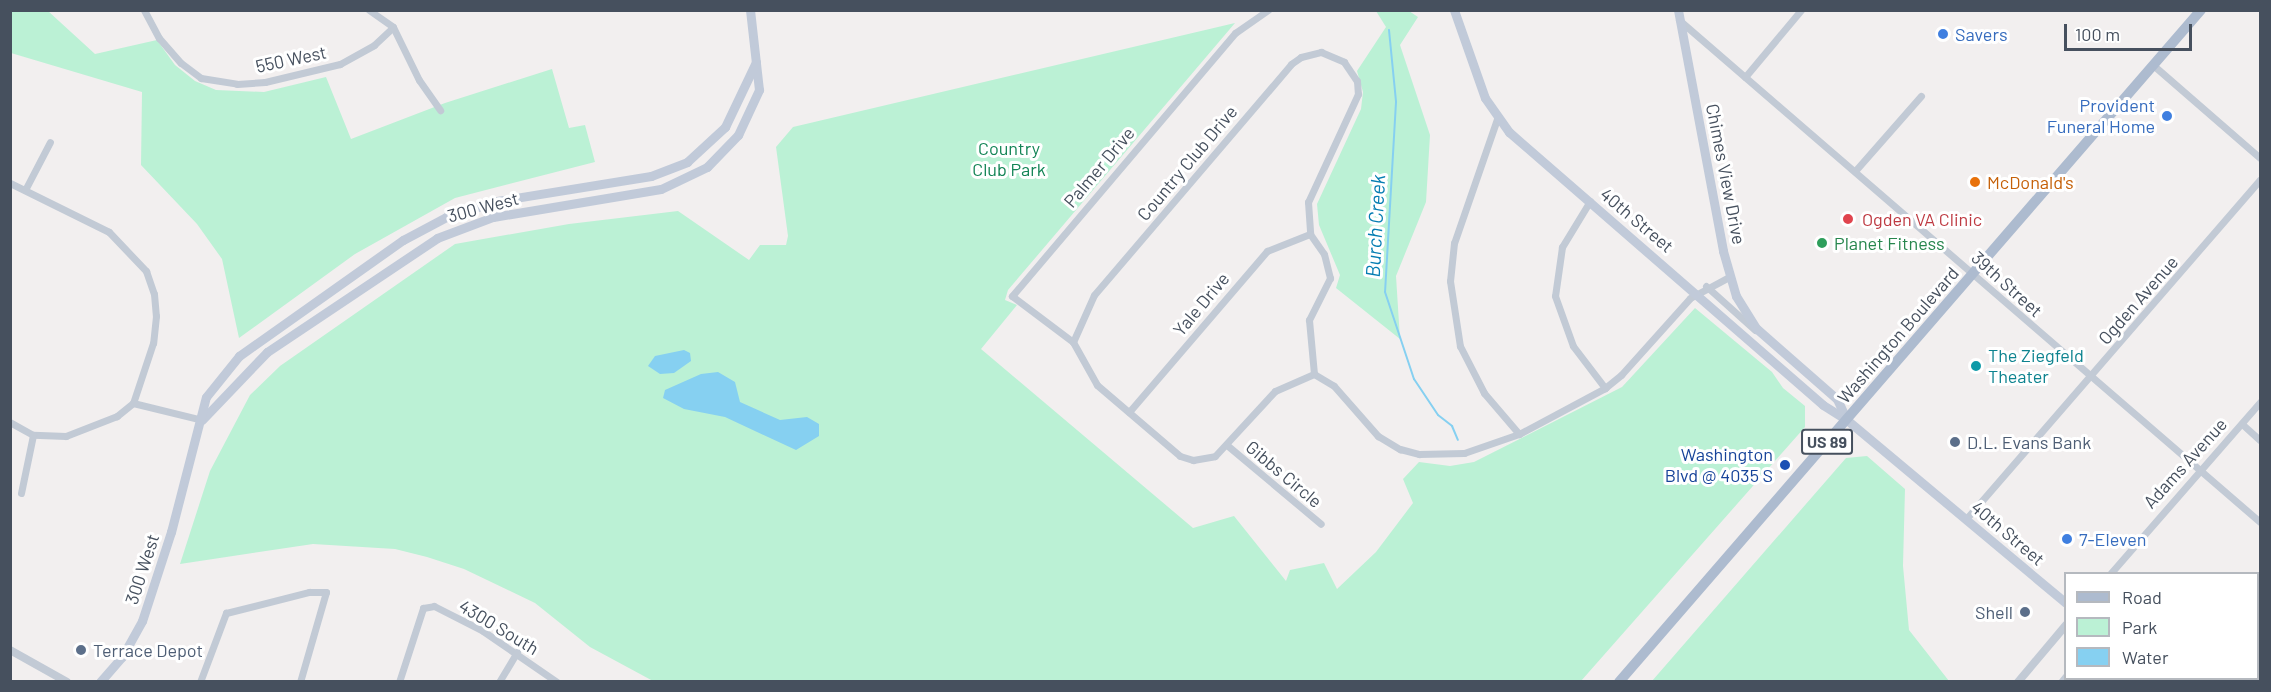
<!DOCTYPE html>
<html>
<head>
<meta charset="utf-8">
<style>
  body { margin:0 }
  #map { position:relative; width:2271px; height:692px; overflow:hidden; background:#f2efef; font-family:Barlow,sans-serif }
  div>[style] { position:absolute }
  [style*='--x'] { left:calc(var(--x)*1px); top:calc(var(--y)*1px); width:calc(var(--w)*1px); rotate:calc(var(--a)*1deg) }
  .green>* { inset:0; background:#bbf1d5 }
  .water>* { inset:0; background:#86d0f1 }
  .stream>* { height:2px; margin:-1px; padding:0 1px; transform-origin:1px; border-radius:1px; background:#86d0f1 }
  .minor>* { height:7px; margin:-3.5px; padding:0 3.5px; transform-origin:3.5px; border-radius:3.5px; background:#c2cad5 }
  .tertiary>* { height:8px; margin:-4px; padding:0 4px; transform-origin:4px; border-radius:4px; background:#c2cad5 }
  .secondary>* { height:9px; margin:-4.5px; padding:0 4.5px; transform-origin:4.5px; border-radius:4.5px; background:#c1cad9 }
  .primary>* { height:10px; margin:-5px; padding:0 5px; transform-origin:5px; border-radius:5px; background:#adbbcf }
  .dots>* { width:16px; height:16px; translate:-50% -50%; box-sizing:border-box; border:3px solid #fff; border-radius:50% }
  span { translate:-50% -50%; white-space:nowrap; text-align:center; line-height:1.15; -webkit-text-stroke:6px #fff; paint-order:stroke }
  .shield-label span { padding:2px 4px; background:#fff; border:2px solid; border-radius:4px; -webkit-text-stroke-width:0 }
  .shield-label { font-size:16px; color:#46505e; font-weight:700 }
  .shop-label { font-size:18px; color:#366cbe }
  .left { translate:0 -50%; text-align:left }
  .right { translate:-100% -50%; text-align:right }
  .street-label { font-size:18px; color:#46505e }
  .park-label { font-size:18px; color:#128455 }
  .food-label { font-size:18px; color:#c56008 }
  .health-label { font-size:18px; color:#be3a42 }
  .leisure-label { font-size:18px; color:#27864d }
  .culture-label { font-size:18px; color:#0d838f }
  .service-label { font-size:18px; color:#4e5e75 }
  .transit-label { font-size:18px; color:#164399 }
  .water-label { font-size:20px; color:#057db2; font-style:italic }
  .frame { position:absolute; inset:0; border:12px solid #46505e; pointer-events:none }
  .legend { position:absolute; left:2064px; top:572px; width:195px; height:108px; box-sizing:border-box; background:#fff; border:2px solid #b5b9bf; margin:0; padding:8px 10px; list-style:none; font-size:18px; color:#46505e }
  .legend li { display:flex; align-items:center; gap:12px; height:30px }
  .legend b { width:30px; border:2px solid #b5b9bf }
  .scale { position:absolute; left:2064px; top:24px; width:128px; height:27px; box-sizing:border-box; border:3px solid #46505e; border-top:0; padding-left:8px; font-size:18px; line-height:21px; white-space:nowrap; color:#46505e; -webkit-text-stroke:4px #fff; paint-order:stroke }
</style>
</head>
<body>
<div id="map">
  <div class="green">
    <div style="clip-path:polygon(10px 11px,48px 11px,95px 54px,157px 40px,175px 65px,195px 81px,216px 90px,264px 92px,326px 77px,351px 139px,445px 103px,552px 69px,569px 128px,585px 125px,595px 162px,455px 198px,355px 254px,239px 338px,222px 259px,197px 224px,141px 165px,142px 92px,11px 53px)"></div>
    <div style="clip-path:polygon(1376px 11px,1409px 11px,1418px 17px,1400px 45px,1430px 135px,1426px 202px,1396px 276px,1400px 339px,1336px 288px,1340px 275px,1319px 225px,1317px 204px,1361px 109px,1363px 92px,1357px 71px,1386px 27px)"></div>
    <div style="clip-path:polygon(1235px 23px,1008px 290px,1005px 300px,1017px 305px,981px 349px,1193px 528px,1234px 516px,1286px 581px,1290px 570px,1324px 563px,1337px 589px,1376px 552px,1413px 503px,1403px 479px,1419px 462px,1450px 466px,1474px 462px,1622px 387px,1695px 308px,1772px 372px,1783px 388px,1805px 406px,1805px 427px,1581px 681px,653px 681px,590px 647px,535px 603px,464px 569px,427px 557px,395px 549px,313px 544px,180px 564px,210px 471px,250px 395px,280px 366px,455px 244px,569px 224px,678px 211px,749px 260px,760px 245px,786px 245px,788px 236px,776px 147px,793px 127px)"></div>
    <div style="clip-path:polygon(1867px 456px,1905px 489px,1903px 566px,1909px 630px,1949px 681px,1652px 681px,1846px 458px)"></div>
    <div style="clip-path:polygon(2260px 632px,2260px 681px,2170px 679px,2258px 678px)"></div>
  </div>
  <div class="water">
    <div style="clip-path:polygon(684px 350px,690px 353px,691px 361px,674px 373px,660px 374px,648px 366px,655px 356px)"></div>
    <div style="clip-path:polygon(718px 372px,735px 382px,740px 402px,780px 420px,807px 417px,819px 424px,819px 436px,796px 450px,725px 417px,684px 409px,663px 398px,665px 390px,701px 374px)"></div>
  </div>
  <div class="stream">
    <div style="--x:1389;--y:30;--w:72;--a:84.4"></div>
    <div style="--x:1396;--y:102;--w:190;--a:93.3"></div>
    <div style="--x:1385;--y:292;--w:92;--a:71.6"></div>
    <div style="--x:1414;--y:379;--w:43;--a:56.3"></div>
    <div style="--x:1438;--y:415;--w:18;--a:38"></div>
    <div style="--x:1452;--y:426;--w:15;--a:67"></div>
  </div>
  <div class="minor">
    <div style="--x:144;--y:10;--w:32;--a:62"></div>
    <div style="--x:159;--y:38;--w:33;--a:49"></div>
    <div style="--x:181;--y:63;--w:25;--a:37"></div>
    <div style="--x:201;--y:78;--w:36;--a:9"></div>
    <div style="--x:237;--y:84;--w:28;--a:-4"></div>
    <div style="--x:265;--y:82;--w:77;--a:-13.5"></div>
    <div style="--x:340;--y:64;--w:39;--a:-29"></div>
    <div style="--x:374;--y:45;--w:26;--a:-43"></div>
    <div style="--x:369;--y:10;--w:29;--a:35"></div>
    <div style="--x:393;--y:27;--w:59;--a:63.9"></div>
    <div style="--x:419;--y:80;--w:37;--a:55"></div>
    <div style="--x:1268;--y:10;--w:40;--a:145.1"></div>
    <div style="--x:1235;--y:33;--w:345;--a:130.3"></div>
    <div style="--x:1012;--y:296;--w:76;--a:37"></div>
    <div style="--x:1073;--y:342;--w:49;--a:60.8"></div>
    <div style="--x:1097;--y:385;--w:109;--a:40.5"></div>
    <div style="--x:1180;--y:456;--w:14;--a:17"></div>
    <div style="--x:1193;--y:460;--w:22;--a:-10"></div>
    <div style="--x:1215;--y:456;--w:88;--a:-47.3"></div>
    <div style="--x:1275;--y:391;--w:43;--a:-23.6"></div>
    <div style="--x:1314;--y:374;--w:23;--a:31"></div>
    <div style="--x:1334;--y:386;--w:67;--a:48.7"></div>
    <div style="--x:1378;--y:436;--w:26;--a:31"></div>
    <div style="--x:1400;--y:449;--w:20;--a:15"></div>
    <div style="--x:1419;--y:454;--w:45;--a:-1.3"></div>
    <div style="--x:1464;--y:453;--w:58;--a:-19.1"></div>
    <div style="--x:1519;--y:434;--w:98;--a:-28.1"></div>
    <div style="--x:1605;--y:388;--w:21;--a:-39"></div>
    <div style="--x:1621;--y:375;--w:103;--a:-48.1"></div>
    <div style="--x:1690;--y:298;--w:44;--a:-28.3"></div>
    <div style="--x:1679;--y:20;--w:768;--a:40.83"></div>
    <div style="--x:2153;--y:65;--w:142;--a:41"></div>
    <div style="--x:1745;--y:77;--w:87;--a:-50.1"></div>
    <div style="--x:1497;--y:119;--w:131;--a:109.1"></div>
    <div style="--x:1454;--y:243;--w:38;--a:96"></div>
    <div style="--x:1450;--y:281;--w:66;--a:81.3"></div>
    <div style="--x:1460;--y:346;--w:53;--a:62.9"></div>
    <div style="--x:1484;--y:393;--w:54;--a:49.5"></div>
    <div style="--x:1855;--y:171;--w:100;--a:-48.7"></div>
    <div style="--x:10;--y:183;--w:110;--a:26.3"></div>
    <div style="--x:109;--y:232;--w:54;--a:46.5"></div>
    <div style="--x:146;--y:271;--w:24;--a:71"></div>
    <div style="--x:154;--y:294;--w:22;--a:85"></div>
    <div style="--x:156;--y:316;--w:27;--a:96"></div>
    <div style="--x:153;--y:343;--w:63;--a:108.4"></div>
    <div style="--x:133;--y:403;--w:21;--a:141"></div>
    <div style="--x:117;--y:416;--w:55;--a:158.6"></div>
    <div style="--x:66;--y:436;--w:33;--a:-178"></div>
    <div style="--x:33;--y:435;--w:26;--a:-151"></div>
    <div style="--x:25;--y:190;--w:54;--a:-62.5"></div>
    <div style="--x:1590;--y:201;--w:54;--a:121.3"></div>
    <div style="--x:1562;--y:247;--w:49;--a:98.1"></div>
    <div style="--x:1555;--y:296;--w:53;--a:70.2"></div>
    <div style="--x:1573;--y:346;--w:53;--a:52.7"></div>
    <div style="--x:1706;--y:286;--w:66;--a:41.9"></div>
    <div style="--x:1073;--y:342;--w:51;--a:-65.9"></div>
    <div style="--x:1094;--y:295;--w:304;--a:-49.5"></div>
    <div style="--x:1291;--y:64;--w:12;--a:-35"></div>
    <div style="--x:1301;--y:57;--w:21;--a:-14"></div>
    <div style="--x:1321;--y:52;--w:25;--a:23"></div>
    <div style="--x:1344;--y:62;--w:23;--a:56"></div>
    <div style="--x:1357;--y:81;--w:13;--a:86"></div>
    <div style="--x:1358;--y:94;--w:119;--a:114.8"></div>
    <div style="--x:1308;--y:202;--w:32;--a:86"></div>
    <div style="--x:1310;--y:234;--w:24;--a:55"></div>
    <div style="--x:1324;--y:254;--w:25;--a:76"></div>
    <div style="--x:1330;--y:278;--w:47;--a:116.6"></div>
    <div style="--x:1309;--y:320;--w:54;--a:84.7"></div>
    <div style="--x:133;--y:403;--w:71;--a:13.8"></div>
    <div style="--x:1129;--y:412;--w:212;--a:-49.4"></div>
    <div style="--x:1267;--y:251;--w:46;--a:-21.6"></div>
    <div style="--x:2242;--y:424;--w:24;--a:42"></div>
    <div style="--x:1228;--y:446;--w:121;--a:40"></div>
    <div style="--x:21;--y:493;--w:59;--a:-78.3"></div>
    <div style="--x:1966;--y:519;--w:449;--a:-49.1"></div>
    <div style="--x:2110;--y:574;--w:228;--a:-48.9"></div>
    <div style="--x:2102;--y:678;--w:6;--a:45"></div>
    <div style="--x:200;--y:682;--w:74;--a:-69.4"></div>
    <div style="--x:226;--y:613;--w:86;--a:-14.2"></div>
    <div style="--x:309;--y:592;--w:17;--a:0"></div>
    <div style="--x:326;--y:592;--w:94;--a:106.1"></div>
    <div style="--x:399;--y:682;--w:78;--a:-72"></div>
    <div style="--x:423;--y:608;--w:11;--a:-10"></div>
    <div style="--x:434;--y:606;--w:55;--a:27"></div>
    <div style="--x:483;--y:631;--w:90;--a:34.6"></div>
    <div style="--x:499;--y:682;--w:35;--a:-59"></div>
    <div style="--x:2061;--y:682;--w:8;--a:-50"></div>
  </div>
  <div class="tertiary">
    <div style="--x:10;--y:650;--w:65;--a:29.3"></div>
    <div style="--x:2018;--y:682;--w:75;--a:-49.9"></div>
  </div>
  <div class="secondary">
    <div style="--x:1454;--y:10;--w:93;--a:70.6"></div>
    <div style="--x:1485;--y:98;--w:42;--a:54.8"></div>
    <div style="--x:1509;--y:132;--w:416;--a:41"></div>
    <div style="--x:1823;--y:405;--w:28;--a:32"></div>
    <div style="--x:1847;--y:420;--w:285;--a:39.9"></div>
    <div style="--x:1678;--y:10;--w:245;--a:79.4"></div>
    <div style="--x:1723;--y:251;--w:47;--a:73.9"></div>
    <div style="--x:1736;--y:296;--w:39;--a:58"></div>
    <div style="--x:1757;--y:329;--w:106;--a:41.2"></div>
    <div style="--x:1837;--y:399;--w:23;--a:65"></div>
    <div style="--x:202;--y:420;--w:94;--a:-46.3"></div>
    <div style="--x:267;--y:352;--w:205;--a:-33.8"></div>
    <div style="--x:437;--y:238;--w:60;--a:-20.6"></div>
    <div style="--x:493;--y:217;--w:170;--a:-9.5"></div>
    <div style="--x:661;--y:189;--w:51;--a:-25.6"></div>
    <div style="--x:707;--y:167;--w:45;--a:-45.9"></div>
    <div style="--x:738;--y:135;--w:50;--a:-65"></div>
    <div style="--x:759;--y:90;--w:81;--a:-96.4"></div>
    <div style="--x:2156;--y:678;--w:5;--a:53"></div>
    <div style="--x:100;--y:682;--w:33;--a:-49"></div>
    <div style="--x:122;--y:657;--w:41;--a:-60.9"></div>
    <div style="--x:142;--y:621;--w:94;--a:-72"></div>
    <div style="--x:171;--y:532;--w:139;--a:-75.5"></div>
    <div style="--x:206;--y:397;--w:53;--a:-51.2"></div>
    <div style="--x:239;--y:356;--w:201;--a:-35.3"></div>
    <div style="--x:403;--y:240;--w:49;--a:-28.1"></div>
    <div style="--x:446;--y:217;--w:53;--a:-17.4"></div>
    <div style="--x:497;--y:201;--w:156;--a:-9.2"></div>
    <div style="--x:651;--y:176;--w:39;--a:-21"></div>
    <div style="--x:687;--y:162;--w:52;--a:-42.6"></div>
    <div style="--x:725;--y:127;--w:72;--a:-64.5"></div>
  </div>
  <div class="primary">
    <div style="--x:1619;--y:682;--w:889;--a:-49.11"></div>
  </div>
  <div class="dots">
    <div style="left:1943px;top:34px;background:#3f7fe0"></div>
    <div style="left:2167px;top:116px;background:#3f7fe0"></div>
    <div style="left:1975px;top:182px;background:#e8710a"></div>
    <div style="left:1848px;top:219px;background:#e0444e"></div>
    <div style="left:1822px;top:243px;background:#2e9e5b"></div>
    <div style="left:1976px;top:366px;background:#0f9aa8"></div>
    <div style="left:1955px;top:442px;background:#5c6f8a"></div>
    <div style="left:1785px;top:465px;background:#1a4fb4"></div>
    <div style="left:2067px;top:539px;background:#3f7fe0"></div>
    <div style="left:2025px;top:612px;background:#5c6f8a"></div>
    <div style="left:81px;top:650px;background:#5c6f8a"></div>
  </div>
  <div class="shield-label">
    <span style="left:1827px;top:442px">US 89</span>
  </div>
  <div class="shop-label">
    <span class="left" style="left:1955px;top:34px">Savers</span>
    <span class="right" style="left:2155px;top:116px">Provident<br>Funeral Home</span>
    <span class="left" style="left:2079px;top:539px">7-Eleven</span>
  </div>
  <div class="street-label">
    <span style="left:291px;top:59px;rotate:-12deg">550 West</span>
    <span style="left:1187px;top:163px;rotate:-50deg">Country Club Drive</span>
    <span style="left:1099px;top:167px;rotate:-50deg">Palmer Drive</span>
    <span style="left:1726px;top:174px;rotate:79deg">Chimes View Drive</span>
    <span style="left:483px;top:207px;rotate:-15deg">300 West</span>
    <span style="left:1637px;top:220px;rotate:40deg">40th Street</span>
    <span style="left:2007px;top:284px;rotate:42deg">39th Street</span>
    <span style="left:2138px;top:300px;rotate:-49deg">Ogden Avenue</span>
    <span style="left:1201px;top:304px;rotate:-50deg">Yale Drive</span>
    <span style="left:1898px;top:335px;rotate:-49deg">Washington Boulevard</span>
    <span style="left:2185px;top:463px;rotate:-48deg">Adams Avenue</span>
    <span style="left:1284px;top:474px;rotate:40deg">Gibbs Circle</span>
    <span style="left:2008px;top:533px;rotate:40deg">40th Street</span>
    <span style="left:142px;top:569px;rotate:-72deg">300 West</span>
    <span style="left:499px;top:627px;rotate:31deg">4300 South</span>
  </div>
  <div class="park-label">
    <span style="left:1009px;top:159px">Country<br>Club Park</span>
  </div>
  <div class="food-label">
    <span class="left" style="left:1987px;top:182px">McDonald's</span>
  </div>
  <div class="health-label">
    <span class="left" style="left:1862px;top:219px">Ogden VA Clinic</span>
  </div>
  <div class="leisure-label">
    <span class="left" style="left:1834px;top:243px">Planet Fitness</span>
  </div>
  <div class="culture-label">
    <span class="left" style="left:1988px;top:366px">The Ziegfeld<br>Theater</span>
  </div>
  <div class="service-label">
    <span class="left" style="left:1967px;top:442px">D.L. Evans Bank</span>
    <span class="right" style="left:2013px;top:612px">Shell</span>
    <span class="left" style="left:93px;top:650px">Terrace Depot</span>
  </div>
  <div class="transit-label">
    <span class="right" style="left:1773px;top:465px">Washington<br>Blvd @ 4035 S</span>
  </div>
  <div class="water-label">
    <span style="left:1375px;top:226px;rotate:-87deg">Burch Creek</span>
  </div>
  <div class="frame"></div>
  <ul class="legend">
  <li><b style="height:8px;background:#adbbcf"></b>Road</li>
  <li><b style="height:16px;background:#bbf1d5"></b>Park</li>
  <li><b style="height:16px;background:#86d0f1"></b>Water</li>
  </ul>
  <div class="scale">100 m</div>
</div>
</body>
</html>
